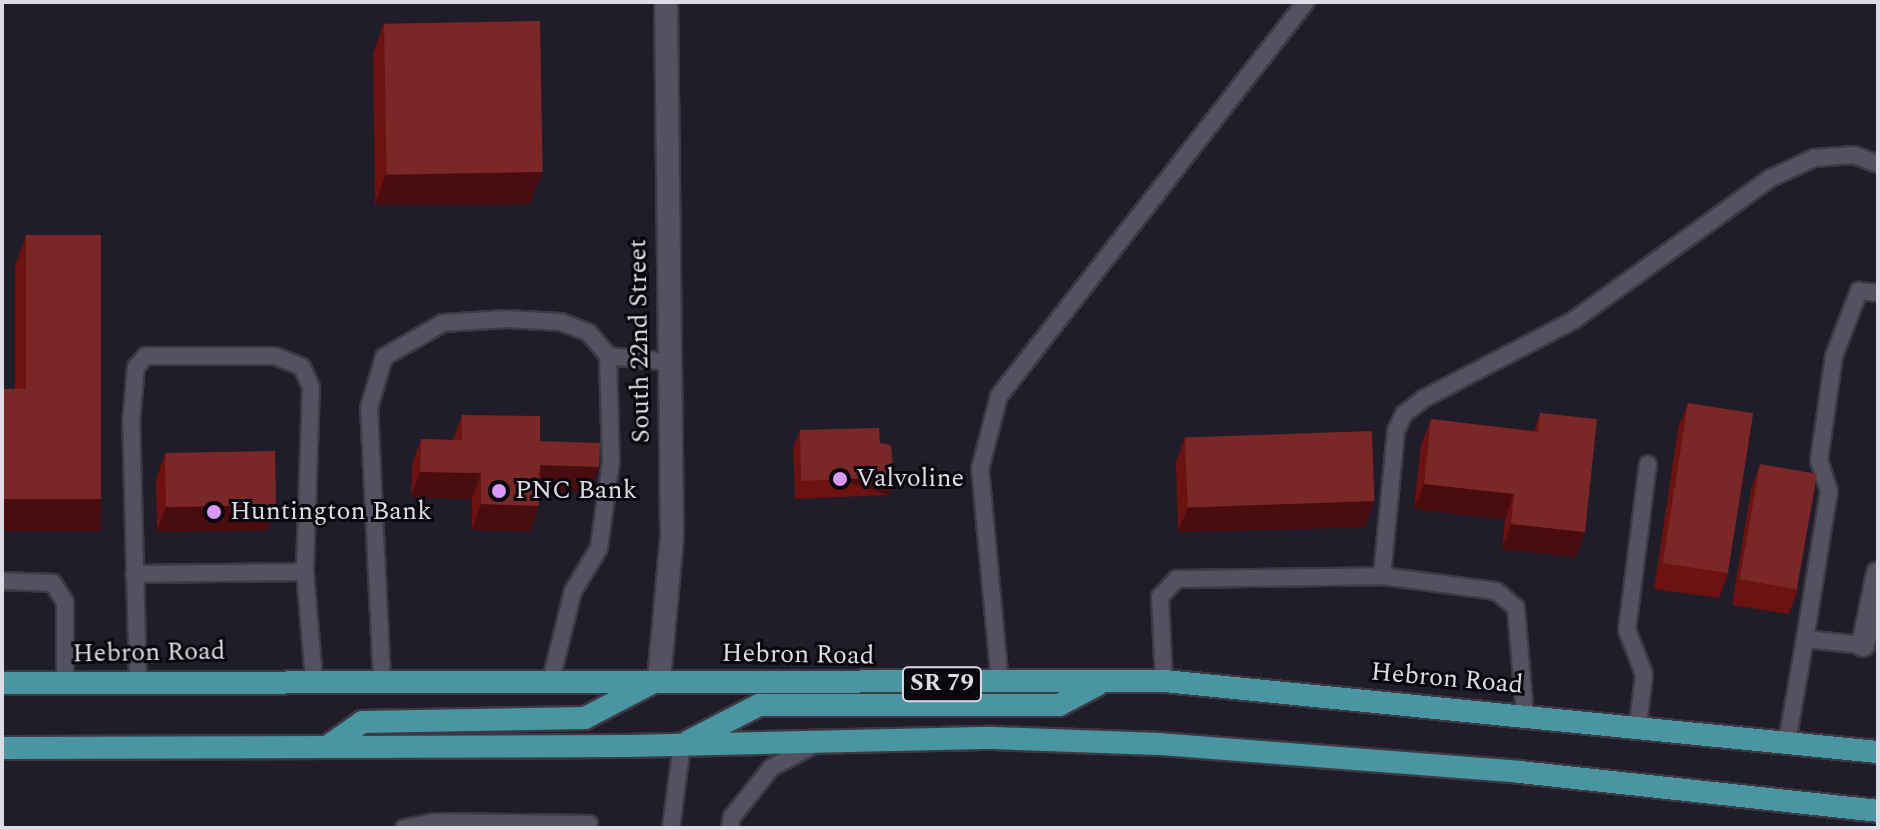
<!DOCTYPE html>
<html>
<head>
<meta charset="utf-8">
<style>
  body { margin:0 }
  #map { position:relative; width:1880px; height:830px; overflow:hidden; background:#201c29; font-family:Spectral,serif }
  div>[style] { position:absolute }
  [style*='--x'] { left:calc(var(--x)*1px); top:calc(var(--y)*1px); width:calc(var(--w)*1px); rotate:calc(var(--a)*1deg) }
  .roads { filter:drop-shadow(2px 0 #3d3944) drop-shadow(-2px 0 #3d3944) drop-shadow(0 2px #3d3944) drop-shadow(0 -2px #3d3944) }
  .service>* { height:16px; margin:-8px; padding:0 8px; transform-origin:8px; border-radius:8px; background:#555160 }
  .minor>* { height:22px; margin:-11px; padding:0 11px; transform-origin:11px; border-radius:11px; background:#555160 }
  .trunk>* { height:22px; margin:-11px; padding:0 11px; transform-origin:11px; border-radius:11px; background:#4996a2 }
  .wall>* { inset:0; background:#6c1210 }
  .shaded-wall>* { inset:0; background:#490d10; transform-origin:0 0 }
  .building>* { inset:0; background:#792827; transform-origin:0 0 }
  .dots>* { width:22px; height:22px; translate:-50% -50%; box-sizing:border-box; border:4px solid #09070d; border-radius:50% }
  span { translate:-50% -50%; white-space:nowrap; text-align:center; line-height:1.15; -webkit-text-stroke:6px #09070d; paint-order:stroke }
  .shield-label span { padding:2px 6px; background:#09070d; border:2px solid; border-radius:6px; -webkit-text-stroke-width:0 }
  .shield-label { font-size:24px; color:#dddbe4; font-weight:700 }
  .street-label { font-size:26px; color:#dddbe4 }
  .poi-label { font-size:26px; color:#dddbe4 }
  .left { translate:0 -50%; text-align:left }
  .frame { position:absolute; inset:0; border:4px solid #dddbe4; pointer-events:none }
</style>
</head>
<body>
<div id="map">
  <div class="roads">
    <div class="service">
      <div style="--x:608;--y:356;--w:61;--a:5.6"></div>
      <div style="--x:134;--y:574;--w:171;--a:-0.7"></div>
      <div style="--x:305;--y:572;--w:108;--a:85.2"></div>
      <div style="--x:1382;--y:576;--w:146;--a:-84.5"></div>
      <div style="--x:1396;--y:431;--w:19;--a:-65"></div>
      <div style="--x:1404;--y:414;--w:24;--a:-38"></div>
      <div style="--x:1423;--y:399;--w:170;--a:-27.6"></div>
      <div style="--x:1574;--y:320;--w:243;--a:-35.8"></div>
      <div style="--x:1771;--y:178;--w:47;--a:-24.9"></div>
      <div style="--x:1814;--y:158;--w:40;--a:-4.3"></div>
      <div style="--x:1854;--y:155;--w:26;--a:21"></div>
      <div style="--x:2;--y:581;--w:51;--a:2.2"></div>
      <div style="--x:53;--y:583;--w:22;--a:58"></div>
      <div style="--x:65;--y:602;--w:80;--a:90"></div>
      <div style="--x:1805;--y:639;--w:150;--a:-80.8"></div>
      <div style="--x:1829;--y:491;--w:32;--a:-108"></div>
      <div style="--x:1819;--y:461;--w:106;--a:-81.9"></div>
      <div style="--x:1834;--y:356;--w:70;--a:-69"></div>
      <div style="--x:1859;--y:291;--w:19;--a:6"></div>
      <div style="--x:382;--y:681;--w:273;--a:-92.7"></div>
      <div style="--x:369;--y:408;--w:53;--a:-73.6"></div>
      <div style="--x:384;--y:357;--w:68;--a:-30"></div>
      <div style="--x:443;--y:323;--w:63;--a:-3.6"></div>
      <div style="--x:506;--y:319;--w:55;--a:3.1"></div>
      <div style="--x:561;--y:322;--w:30;--a:21"></div>
      <div style="--x:589;--y:333;--w:30;--a:50"></div>
      <div style="--x:608;--y:356;--w:105;--a:88.4"></div>
      <div style="--x:611;--y:461;--w:88;--a:97.9"></div>
      <div style="--x:599;--y:548;--w:50;--a:121.2"></div>
      <div style="--x:573;--y:591;--w:92;--a:103.9"></div>
      <div style="--x:1164;--y:681;--w:84;--a:-92.7"></div>
      <div style="--x:1160;--y:597;--w:25;--a:-47"></div>
      <div style="--x:1177;--y:579;--w:205;--a:-0.8"></div>
      <div style="--x:1382;--y:576;--w:115;--a:7.5"></div>
      <div style="--x:1496;--y:591;--w:26;--a:40"></div>
      <div style="--x:1516;--y:608;--w:107;--a:85.2"></div>
      <div style="--x:138;--y:682;--w:260;--a:-91.5"></div>
      <div style="--x:131;--y:422;--w:55;--a:-84.8"></div>
      <div style="--x:136;--y:367;--w:15;--a:-48"></div>
      <div style="--x:146;--y:356;--w:129;--a:0"></div>
      <div style="--x:275;--y:356;--w:29;--a:22"></div>
      <div style="--x:302;--y:367;--w:22;--a:66"></div>
      <div style="--x:311;--y:387;--w:185;--a:91.9"></div>
      <div style="--x:1000;--y:683;--w:215;--a:-95.3"></div>
      <div style="--x:980;--y:469;--w:75;--a:-75.4"></div>
      <div style="--x:999;--y:396;--w:499;--a:-52.1"></div>
      <div style="--x:1638;--y:726;--w:52;--a:-83.4"></div>
      <div style="--x:1644;--y:674;--w:47;--a:-111.1"></div>
      <div style="--x:1627;--y:630;--w:167;--a:-82.8"></div>
      <div style="--x:1787;--y:742;--w:105;--a:-80.1"></div>
      <div style="--x:1805;--y:639;--w:58;--a:5.9"></div>
      <div style="--x:404;--y:828;--w:32;--a:-11"></div>
      <div style="--x:435;--y:822;--w:154;--a:0.7"></div>
      <div style="--x:589;--y:824;--w:4;--a:90"></div>
      <div style="--x:671;--y:828;--w:85;--a:-82.5"></div>
      <div style="--x:730;--y:828;--w:11;--a:-80"></div>
      <div style="--x:732;--y:817;--w:63;--a:-51.5"></div>
      <div style="--x:771;--y:768;--w:52;--a:-28.5"></div>
    </div>
    <div class="minor">
      <div style="--x:1863;--y:645;--w:73;--a:-78.1"></div>
      <div style="--x:659;--y:679;--w:145;--a:-84.8"></div>
      <div style="--x:672;--y:535;--w:533;--a:-90.64"></div>
    </div>
    <div class="trunk">
      <div style="--x:2;--y:683;--w:1162;--a:-0.1"></div>
      <div style="--x:1164;--y:681;--w:718;--a:5.68"></div>
      <div style="--x:689;--y:741;--w:79;--a:-27.2"></div>
      <div style="--x:759;--y:705;--w:300;--a:0"></div>
      <div style="--x:1059;--y:705;--w:43;--a:-27.8"></div>
      <div style="--x:331;--y:744;--w:38;--a:-35"></div>
      <div style="--x:362;--y:722;--w:223;--a:-1"></div>
      <div style="--x:585;--y:718;--w:78;--a:-27.6"></div>
      <div style="--x:2;--y:748;--w:625;--a:-0.18"></div>
      <div style="--x:627;--y:746;--w:366;--a:-1.3"></div>
      <div style="--x:993;--y:738;--w:166;--a:2.1"></div>
      <div style="--x:1159;--y:744;--w:362;--a:4.4"></div>
      <div style="--x:1520;--y:772;--w:360;--a:6.2"></div>
    </div>
  </div>
  <div class="wall">
    <div style="clip-path:polygon(384px 22px,530px 204px,375px 205px,373px 54px)"></div>
    <div style="clip-path:polygon(26px 235px,89px 531px,2px 531px,2px 389px,15px 389px,15px 266px)"></div>
    <div style="clip-path:polygon(1688px 403px,1728px 573px,1719px 598px,1654px 589px,1678px 428px)"></div>
    <div style="clip-path:polygon(1540px 413px,1576px 557px,1502px 549px,1505px 519px,1414px 509px,1421px 445px,1431px 419px,1534px 431px)"></div>
    <div style="clip-path:polygon(462px 415px,540px 441px,590px 492px,539px 491px,530px 531px,472px 530px,472px 499px,411px 497px,412px 464px,421px 439px,453px 440px)"></div>
    <div style="clip-path:polygon(800px 430px,880px 443px,894px 477px,888px 495px,795px 499px,793px 448px)"></div>
    <div style="clip-path:polygon(1185px 437px,1374px 501px,1365px 527px,1178px 532px,1176px 462px)"></div>
    <div style="clip-path:polygon(165px 454px,276px 505px,267px 530px,157px 532px,156px 479px)"></div>
    <div style="clip-path:polygon(1760px 464px,1798px 589px,1789px 614px,1732px 605px,1751px 489px)"></div>
  </div>
  <div class="shaded-wall">
    <div style="clip-path:polygon(542px 172px,530px 204px,375px 205px,386px 173px)"></div>
    <div style="clip-path:polygon(540px 465px,599px 467px,590px 492px,530px 491px)"></div>
    <div style="clip-path:polygon(420px 472px,481px 473px,472px 499px,411px 497px)"></div>
    <div style="left:894px;top:477px;width:19px;height:93px;rotate:108deg"></div>
    <div style="clip-path:polygon(1424px 484px,1514px 494px,1505px 519px,1414px 509px)"></div>
    <div style="left:2px;top:499px;width:99px;height:32px"></div>
    <div style="clip-path:polygon(1374px 501px,1365px 527px,1178px 532px,1188px 507px)"></div>
    <div style="clip-path:polygon(481px 504px,539px 506px,530px 531px,472px 530px)"></div>
    <div style="clip-path:polygon(276px 505px,267px 530px,157px 532px,166px 507px)"></div>
    <div style="clip-path:polygon(1511px 524px,1585px 532px,1576px 557px,1502px 549px)"></div>
  </div>
  <div class="building">
    <div style="left:540px;top:21px;width:151px;height:156px;rotate:89deg"></div>
    <div style="clip-path:polygon(26px 235px,101px 235px,101px 499px,2px 499px,2px 389px,26px 389px)"></div>
    <div style="left:1688px;top:403px;width:66px;height:162px;rotate:9deg"></div>
    <div style="clip-path:polygon(1540px 413px,1597px 419px,1585px 532px,1511px 524px,1514px 494px,1424px 484px,1431px 419px,1538px 432px)"></div>
    <div style="clip-path:polygon(462px 415px,540px 416px,540px 441px,600px 443px,599px 467px,540px 465px,539px 506px,481px 504px,481px 473px,420px 472px,421px 439px,462px 440px)"></div>
    <div style="clip-path:polygon(879px 428px,880px 443px,891px 445px,894px 477px,801px 481px,800px 430px)"></div>
    <div style="left:1372px;top:431px;width:70px;height:187px;rotate:88deg"></div>
    <div style="left:275px;top:451px;width:54px;height:110px;rotate:89deg"></div>
    <div style="left:1760px;top:464px;width:58px;height:117px;rotate:10deg"></div>
  </div>
  <div class="dots">
    <div style="left:840px;top:479px;background:#d99af7"></div>
    <div style="left:499px;top:491px;background:#d99af7"></div>
    <div style="left:214px;top:512px;background:#d99af7"></div>
  </div>
  <div class="shield-label">
    <span style="left:942px;top:684px">SR 79</span>
  </div>
  <div class="street-label">
    <span style="left:640px;top:341px;rotate:-91deg">South 22nd Street</span>
    <span style="left:149px;top:653px;rotate:-1deg">Hebron Road</span>
    <span style="left:798px;top:655px;rotate:1deg">Hebron Road</span>
    <span style="left:1447px;top:679px;rotate:5deg">Hebron Road</span>
  </div>
  <div class="poi-label">
    <span class="left" style="left:856px;top:479px">Valvoline</span>
    <span class="left" style="left:515px;top:491px">PNC Bank</span>
    <span class="left" style="left:230px;top:512px">Huntington Bank</span>
  </div>
  <div class="frame"></div>
</div>
</body>
</html>
